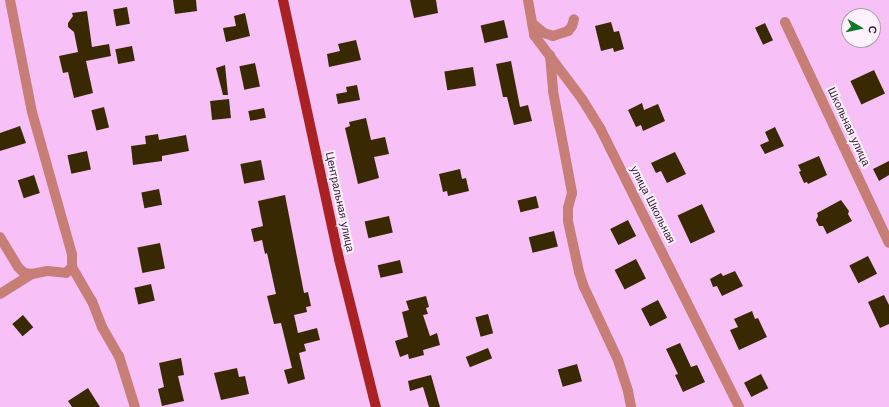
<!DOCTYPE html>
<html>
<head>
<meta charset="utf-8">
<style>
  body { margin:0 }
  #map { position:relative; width:889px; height:407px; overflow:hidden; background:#f7c0f7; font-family:"Work Sans",sans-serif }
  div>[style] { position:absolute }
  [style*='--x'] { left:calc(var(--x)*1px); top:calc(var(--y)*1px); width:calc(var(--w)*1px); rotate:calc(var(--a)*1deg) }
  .building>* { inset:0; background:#382903; transform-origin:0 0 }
  .minor>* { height:10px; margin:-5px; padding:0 5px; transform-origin:5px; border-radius:5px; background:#c67e76 }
  .major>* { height:10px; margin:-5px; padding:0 5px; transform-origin:5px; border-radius:5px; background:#aa2123 }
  span { translate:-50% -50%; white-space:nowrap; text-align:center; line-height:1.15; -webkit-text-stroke:4px #fef2fe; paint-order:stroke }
  .street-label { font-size:11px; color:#352035 }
  .north { position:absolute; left:841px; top:8px; width:40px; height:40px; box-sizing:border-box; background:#fef2fe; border:1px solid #ae9eae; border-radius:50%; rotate:99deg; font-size:11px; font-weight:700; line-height:16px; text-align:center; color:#352035 }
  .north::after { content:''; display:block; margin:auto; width:14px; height:18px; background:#117729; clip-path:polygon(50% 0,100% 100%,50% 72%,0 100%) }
</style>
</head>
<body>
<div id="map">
  <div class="building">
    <div style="clip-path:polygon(173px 0,196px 0,197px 11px,175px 14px)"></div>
    <div style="clip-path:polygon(410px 0,436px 0,438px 13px,414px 18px)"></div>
    <div style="left:127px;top:7px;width:17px;height:14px;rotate:80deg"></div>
    <div style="clip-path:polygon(87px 11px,92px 47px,109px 44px,111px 56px,86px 61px,93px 93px,74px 98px,68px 72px,63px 73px,59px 56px,78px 52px,74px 32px,68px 27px,68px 23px,73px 16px,72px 13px)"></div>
    <div style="clip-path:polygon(245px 13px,250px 36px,226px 42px,223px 28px,236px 26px,234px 16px)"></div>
    <div style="left:504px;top:20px;width:18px;height:24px;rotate:77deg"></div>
    <div style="clip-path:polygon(611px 22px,614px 32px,619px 31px,624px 49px,614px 52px,613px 48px,601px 51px,595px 26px)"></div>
    <div style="left:765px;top:23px;width:19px;height:11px;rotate:65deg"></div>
    <div style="clip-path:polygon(356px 40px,361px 60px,329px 67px,327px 54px,340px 51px,338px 44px)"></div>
    <div style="left:132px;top:46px;width:15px;height:17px;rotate:79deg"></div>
    <div style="clip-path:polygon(511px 61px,520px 107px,528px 105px,532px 121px,514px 125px,507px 97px,503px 97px,496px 64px)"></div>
    <div style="left:255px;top:63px;width:24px;height:16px;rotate:78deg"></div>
    <div style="clip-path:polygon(225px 65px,228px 95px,223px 95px,216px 68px)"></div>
    <div style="left:473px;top:67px;width:19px;height:29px;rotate:81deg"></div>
    <div style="left:874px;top:70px;width:26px;height:26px;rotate:65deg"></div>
    <div style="clip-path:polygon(357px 85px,360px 100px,338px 104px,336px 94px,347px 92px,346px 87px)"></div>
    <div style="left:229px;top:99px;width:19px;height:19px;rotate:84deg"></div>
    <div style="clip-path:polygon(642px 103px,644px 110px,658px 104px,665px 121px,643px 131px,641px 125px,636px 127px,628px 110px)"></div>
    <div style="left:104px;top:107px;width:21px;height:13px;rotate:76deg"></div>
    <div style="left:264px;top:108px;width:10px;height:16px;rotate:79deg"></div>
    <div style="clip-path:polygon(366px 118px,371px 140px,385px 137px,389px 154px,374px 157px,379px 178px,358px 184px,345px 128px,350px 126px,349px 122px)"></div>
    <div style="clip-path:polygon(20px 126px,26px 143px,0 151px,0 133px)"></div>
    <div style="clip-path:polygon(775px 127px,784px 146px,765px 154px,760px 145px,769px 141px,765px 132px)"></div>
    <div style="clip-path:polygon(158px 134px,159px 140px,186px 135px,189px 151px,162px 156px,162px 161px,133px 165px,131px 146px,146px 144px,145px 136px)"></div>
    <div style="left:87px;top:151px;width:19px;height:20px;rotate:78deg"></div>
    <div style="clip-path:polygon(675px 152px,686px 174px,667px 183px,661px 171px,656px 173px,651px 163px)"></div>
    <div style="clip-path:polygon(819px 156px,827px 175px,808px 184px,807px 182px,804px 183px,799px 172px,801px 171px,798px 165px)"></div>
    <div style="left:261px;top:160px;width:20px;height:21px;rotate:79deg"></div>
    <div style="clip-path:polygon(889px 161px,889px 175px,879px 181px,873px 169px)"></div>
    <div style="clip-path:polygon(460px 169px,462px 179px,466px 178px,469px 191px,448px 196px,447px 191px,443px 192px,439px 174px)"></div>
    <div style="left:34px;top:175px;width:19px;height:17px;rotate:72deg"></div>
    <div style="left:159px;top:189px;width:16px;height:18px;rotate:79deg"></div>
    <div style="clip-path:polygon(285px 195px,304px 293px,308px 292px,311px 306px,306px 307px,307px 312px,294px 315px,298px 333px,317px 328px,320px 340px,304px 344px,306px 351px,299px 353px,305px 379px,288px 384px,284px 370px,292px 368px,281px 323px,274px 324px,267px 296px,276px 294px,267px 253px,265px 254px,262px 240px,254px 242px,251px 229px,263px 226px,258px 201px)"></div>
    <div style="left:536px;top:196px;width:12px;height:19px;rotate:76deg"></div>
    <div style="clip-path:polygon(841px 200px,849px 211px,848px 214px,852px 221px,827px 234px,823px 226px,819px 226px,816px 220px,818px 216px,817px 213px)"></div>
    <div style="left:702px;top:204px;width:31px;height:27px;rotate:65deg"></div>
    <div style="left:389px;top:216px;width:17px;height:25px;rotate:77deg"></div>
    <div style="left:628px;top:220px;width:18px;height:20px;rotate:63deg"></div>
    <div style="left:554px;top:231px;width:16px;height:26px;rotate:76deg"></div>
    <div style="left:160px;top:243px;width:26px;height:23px;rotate:79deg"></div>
    <div style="left:868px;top:256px;width:20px;height:21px;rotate:63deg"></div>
    <div style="left:636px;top:259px;width:22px;height:24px;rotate:63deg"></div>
    <div style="left:400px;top:260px;width:13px;height:23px;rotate:77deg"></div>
    <div style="clip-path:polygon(735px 271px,743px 286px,722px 296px,717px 286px,713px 287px,710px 279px,721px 273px,723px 276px)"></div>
    <div style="left:151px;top:284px;width:17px;height:17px;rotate:77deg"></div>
    <div style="clip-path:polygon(884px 295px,889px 305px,889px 324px,880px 328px,868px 302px)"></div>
    <div style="clip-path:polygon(426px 296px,429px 307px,426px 308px,428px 314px,423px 315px,430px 336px,437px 333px,440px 345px,423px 350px,424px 355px,409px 359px,408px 354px,400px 357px,395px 341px,408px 337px,402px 312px,409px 310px,406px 301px)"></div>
    <div style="left:658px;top:300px;width:20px;height:19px;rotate:63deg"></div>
    <div style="clip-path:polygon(752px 311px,755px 319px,758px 318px,767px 337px,739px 350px,730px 330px,738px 327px,734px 319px)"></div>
    <div style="left:488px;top:314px;width:20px;height:13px;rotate:75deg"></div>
    <div style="left:23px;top:315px;width:16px;height:14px;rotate:50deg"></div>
    <div style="clip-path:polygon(680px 343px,691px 367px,697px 365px,705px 382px,683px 392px,675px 375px,678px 374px,666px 349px)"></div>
    <div style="left:488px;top:348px;width:11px;height:24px;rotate:68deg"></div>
    <div style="clip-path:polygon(181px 358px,184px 375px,178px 376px,184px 401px,162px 406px,158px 389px,164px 387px,159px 363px)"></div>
    <div style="left:577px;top:364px;width:18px;height:20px;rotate:74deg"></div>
    <div style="clip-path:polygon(237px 368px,239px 377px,245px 376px,249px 394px,221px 400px,214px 373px)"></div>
    <div style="left:761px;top:374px;width:16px;height:19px;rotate:63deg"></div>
    <div style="clip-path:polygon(431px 375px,440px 407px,429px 407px,423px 387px,410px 391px,408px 381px)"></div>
    <div style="clip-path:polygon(88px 388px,100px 407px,72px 407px,68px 401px)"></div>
  </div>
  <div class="minor">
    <div style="--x:10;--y:0;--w:114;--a:78.9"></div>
    <div style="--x:32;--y:112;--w:148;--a:74.3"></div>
    <div style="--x:72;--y:254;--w:13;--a:90"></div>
    <div style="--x:72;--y:267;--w:39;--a:60"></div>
    <div style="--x:92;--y:301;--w:28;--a:69"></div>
    <div style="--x:102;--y:327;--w:34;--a:60"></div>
    <div style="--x:119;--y:356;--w:53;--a:72.6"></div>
    <div style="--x:528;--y:0;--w:36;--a:80"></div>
    <div style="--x:534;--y:35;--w:80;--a:53.1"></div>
    <div style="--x:582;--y:99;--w:36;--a:58"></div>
    <div style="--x:601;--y:130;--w:309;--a:63.5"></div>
    <div style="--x:785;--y:22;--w:244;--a:64.8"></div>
    <div style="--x:532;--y:23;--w:16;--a:40"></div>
    <div style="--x:544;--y:33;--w:9;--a:18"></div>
    <div style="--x:553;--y:36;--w:16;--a:-18"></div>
    <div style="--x:568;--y:31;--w:6;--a:-51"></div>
    <div style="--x:572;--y:26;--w:7;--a:-74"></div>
    <div style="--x:550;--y:55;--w:36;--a:85"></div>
    <div style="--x:553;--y:91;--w:104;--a:79.4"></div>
    <div style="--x:572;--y:193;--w:16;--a:105"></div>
    <div style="--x:568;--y:208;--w:13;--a:90"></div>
    <div style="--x:568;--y:221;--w:52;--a:77.8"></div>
    <div style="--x:579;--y:272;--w:16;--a:72"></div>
    <div style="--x:584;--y:287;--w:81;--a:65"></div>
    <div style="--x:618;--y:360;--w:33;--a:72"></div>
    <div style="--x:628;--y:391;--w:16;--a:79"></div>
    <div style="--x:0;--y:237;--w:35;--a:59"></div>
    <div style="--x:18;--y:267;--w:8;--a:45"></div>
    <div style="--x:24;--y:273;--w:8;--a:7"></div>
    <div style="--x:0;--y:294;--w:38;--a:-32"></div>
    <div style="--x:32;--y:274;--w:16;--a:-11"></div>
    <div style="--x:48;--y:271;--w:18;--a:6"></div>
    <div style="--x:66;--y:273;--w:8;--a:-45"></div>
  </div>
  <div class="major">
    <div style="--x:283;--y:0;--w:265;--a:77.8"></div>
    <div style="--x:339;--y:259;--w:153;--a:76"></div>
  </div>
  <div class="street-label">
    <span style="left:848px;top:127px;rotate:65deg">Школьная улица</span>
    <span style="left:339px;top:202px;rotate:78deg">Центральная улица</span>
    <span style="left:652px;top:205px;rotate:63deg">улица Школьная</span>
  </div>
  <div class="north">С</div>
</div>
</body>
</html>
